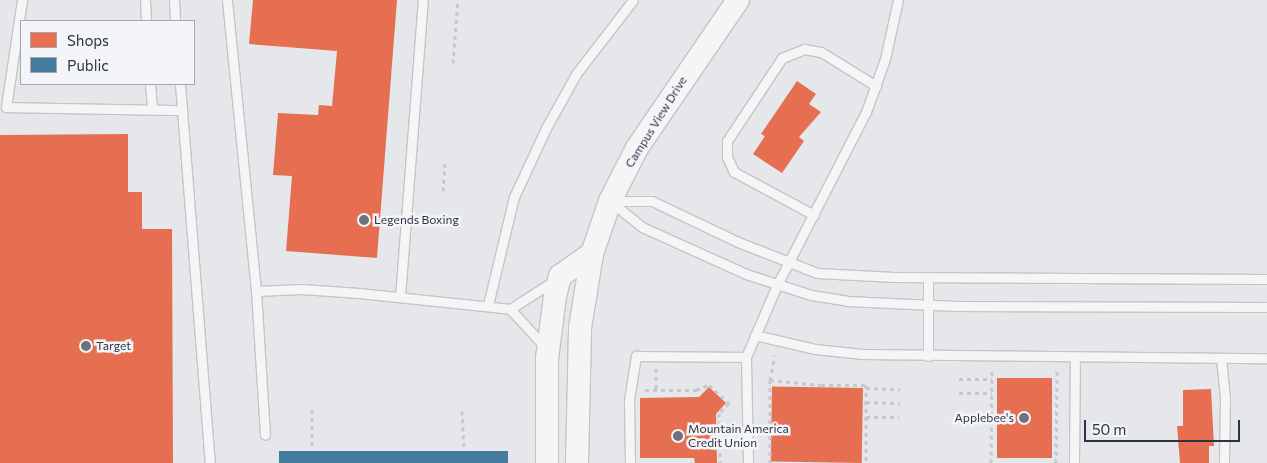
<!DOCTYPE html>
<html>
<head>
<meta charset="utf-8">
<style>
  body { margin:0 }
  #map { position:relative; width:1267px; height:463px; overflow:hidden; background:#e5e7ea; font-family:Commissioner,sans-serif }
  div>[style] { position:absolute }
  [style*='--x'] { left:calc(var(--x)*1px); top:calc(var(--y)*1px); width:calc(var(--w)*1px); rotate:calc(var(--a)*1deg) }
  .shops>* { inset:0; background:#e76f51; transform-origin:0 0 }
  .public>* { inset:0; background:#457b9d; transform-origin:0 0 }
  .path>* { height:3px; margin-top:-1.5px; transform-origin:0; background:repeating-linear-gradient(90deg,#c6c8cb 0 4px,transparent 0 8px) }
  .roads { filter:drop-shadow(1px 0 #c3c5c8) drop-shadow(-1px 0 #c3c5c8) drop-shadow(0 1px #c3c5c8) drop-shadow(0 -1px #c3c5c8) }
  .service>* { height:9px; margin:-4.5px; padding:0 4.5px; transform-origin:4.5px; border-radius:4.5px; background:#f5f5f6 }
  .tertiary>* { height:22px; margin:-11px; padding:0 11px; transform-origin:11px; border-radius:11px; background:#f5f5f6 }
  .dots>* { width:14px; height:14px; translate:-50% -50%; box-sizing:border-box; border:2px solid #f4f5f8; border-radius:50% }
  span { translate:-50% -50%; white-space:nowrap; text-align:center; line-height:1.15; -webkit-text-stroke:5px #f4f5f8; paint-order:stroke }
  .street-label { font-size:12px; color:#2d3342 }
  .poi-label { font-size:12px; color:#2d3342 }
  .left { translate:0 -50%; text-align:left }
  .right { translate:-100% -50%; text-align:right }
  .legend { position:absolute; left:20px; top:20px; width:175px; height:65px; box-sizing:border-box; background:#f4f5f8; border:1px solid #a4a7af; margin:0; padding:6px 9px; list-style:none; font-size:15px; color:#2d3342 }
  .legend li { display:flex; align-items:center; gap:10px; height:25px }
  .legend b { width:25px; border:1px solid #a4a7af }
  .scale { position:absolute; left:1084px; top:420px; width:156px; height:22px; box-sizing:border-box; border:2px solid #2d3342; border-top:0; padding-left:6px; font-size:15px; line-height:18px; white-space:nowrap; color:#2d3342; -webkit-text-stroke:4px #f4f5f8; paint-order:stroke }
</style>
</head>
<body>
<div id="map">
  <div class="shops">
    <div style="clip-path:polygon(253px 0,397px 0,377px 258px,286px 251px,292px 176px,273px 175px,278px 113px,318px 115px,319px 105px,332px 106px,337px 51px,249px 44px)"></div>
    <div style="clip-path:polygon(797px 81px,816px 94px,809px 104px,821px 112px,799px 137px,804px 141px,782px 173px,753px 154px,765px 136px,761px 134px)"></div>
    <div style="clip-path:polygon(128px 134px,128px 192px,142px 192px,142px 229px,172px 229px,173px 463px,0 463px,0 135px)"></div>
    <div style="left:997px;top:378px;width:55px;height:80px"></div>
    <div style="clip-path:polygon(709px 387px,726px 403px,716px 414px,717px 463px,695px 463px,694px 458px,640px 458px,640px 398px,699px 397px)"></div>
    <div style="left:863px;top:388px;width:75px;height:91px;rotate:91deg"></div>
    <div style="clip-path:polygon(1211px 389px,1214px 446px,1209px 446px,1209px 463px,1180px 463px,1177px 426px,1183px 426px,1183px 390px)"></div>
  </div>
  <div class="public">
    <div style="left:279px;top:451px;width:229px;height:12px"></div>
  </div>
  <div class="path">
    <div style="--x:453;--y:63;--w:63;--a:-85.5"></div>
    <div style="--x:443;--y:191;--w:32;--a:-86"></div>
    <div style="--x:656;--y:369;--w:21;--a:90"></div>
    <div style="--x:959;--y:379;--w:33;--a:0"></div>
    <div style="--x:770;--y:380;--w:51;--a:5.6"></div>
    <div style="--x:821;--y:385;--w:45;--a:0"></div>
    <div style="--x:866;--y:385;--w:78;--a:90"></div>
    <div style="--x:866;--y:388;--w:34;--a:2"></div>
    <div style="--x:645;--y:390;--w:51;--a:0"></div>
    <div style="--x:696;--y:390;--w:14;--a:-21"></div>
    <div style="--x:709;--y:385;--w:27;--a:42"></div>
    <div style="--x:729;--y:403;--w:14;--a:135"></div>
    <div style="--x:719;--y:413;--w:50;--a:88.9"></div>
    <div style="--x:959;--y:393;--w:33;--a:0"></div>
    <div style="--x:866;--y:402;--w:34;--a:2"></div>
    <div style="--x:312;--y:410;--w:36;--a:90"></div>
    <div style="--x:462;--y:411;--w:35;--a:87"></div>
    <div style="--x:866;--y:417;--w:33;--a:0"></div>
    <div style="--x:959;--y:417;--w:32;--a:0"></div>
    <div style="--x:770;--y:463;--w:83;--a:-90"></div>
    <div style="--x:770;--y:380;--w:25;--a:-79"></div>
    <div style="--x:991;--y:463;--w:93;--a:-89.4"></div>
    <div style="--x:1056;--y:463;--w:93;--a:-89.4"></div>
  </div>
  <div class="roads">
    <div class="service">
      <div style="--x:22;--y:0;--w:108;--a:98.5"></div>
      <div style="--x:6;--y:107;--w:176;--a:1"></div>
      <div style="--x:145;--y:0;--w:21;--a:87"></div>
      <div style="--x:174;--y:0;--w:21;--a:87"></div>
      <div style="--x:227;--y:0;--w:292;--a:84.3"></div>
      <div style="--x:256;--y:291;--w:144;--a:86.4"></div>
      <div style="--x:150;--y:84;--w:25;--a:85"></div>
      <div style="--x:180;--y:84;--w:380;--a:85.5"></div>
      <div style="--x:610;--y:201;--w:41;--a:39.1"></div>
      <div style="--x:642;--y:227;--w:114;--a:24.3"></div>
      <div style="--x:746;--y:274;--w:68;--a:17.9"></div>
      <div style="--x:811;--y:295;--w:36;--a:9"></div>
      <div style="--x:847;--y:301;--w:109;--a:2.6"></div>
      <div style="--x:956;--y:306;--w:311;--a:0.2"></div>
      <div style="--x:613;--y:201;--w:39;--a:0"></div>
      <div style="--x:652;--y:201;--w:95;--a:25.5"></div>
      <div style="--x:738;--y:242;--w:85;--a:21.4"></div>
      <div style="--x:817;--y:273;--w:77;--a:3"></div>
      <div style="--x:894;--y:277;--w:373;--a:0.3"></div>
      <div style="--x:814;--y:215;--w:91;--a:-151.7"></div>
      <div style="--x:734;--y:172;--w:17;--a:-115"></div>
      <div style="--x:727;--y:157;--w:16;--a:-90"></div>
      <div style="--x:727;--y:141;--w:100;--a:-56.5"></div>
      <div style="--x:782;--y:58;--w:24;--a:-22"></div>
      <div style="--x:804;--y:49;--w:17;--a:10"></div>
      <div style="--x:821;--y:52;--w:65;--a:31.7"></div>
      <div style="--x:928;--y:277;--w:79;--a:90"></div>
      <div style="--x:256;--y:291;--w:46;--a:-2.5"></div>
      <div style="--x:302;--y:289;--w:57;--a:4"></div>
      <div style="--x:359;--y:293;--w:152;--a:6"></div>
      <div style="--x:400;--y:297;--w:298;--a:-85.6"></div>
      <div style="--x:488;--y:305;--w:111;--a:-76.5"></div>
      <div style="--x:514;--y:197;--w:76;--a:-65.1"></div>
      <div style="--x:546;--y:128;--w:62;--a:-60.9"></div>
      <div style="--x:576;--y:74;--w:93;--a:-52.4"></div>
      <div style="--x:755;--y:335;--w:62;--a:13.1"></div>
      <div style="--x:815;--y:349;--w:48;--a:5.9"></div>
      <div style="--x:863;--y:354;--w:404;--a:0.6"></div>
      <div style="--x:545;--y:347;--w:52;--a:-132.6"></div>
      <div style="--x:510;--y:309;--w:52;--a:-32.5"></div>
      <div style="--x:1221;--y:358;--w:40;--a:84.3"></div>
      <div style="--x:1225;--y:398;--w:65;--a:90.9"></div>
      <div style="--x:630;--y:463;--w:63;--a:-90.9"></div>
      <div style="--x:629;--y:400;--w:45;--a:-81"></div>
      <div style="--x:636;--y:356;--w:110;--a:0.5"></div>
      <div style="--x:748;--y:463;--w:106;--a:-91.1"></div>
      <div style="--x:746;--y:357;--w:78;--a:-66.7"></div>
      <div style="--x:777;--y:285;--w:195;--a:-62.8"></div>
      <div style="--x:866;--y:112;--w:56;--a:-70.3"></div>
      <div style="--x:885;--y:59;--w:60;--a:-77.6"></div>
      <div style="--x:1074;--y:463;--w:106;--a:-89.5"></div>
    </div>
    <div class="tertiary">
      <div style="--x:547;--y:463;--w:104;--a:-90"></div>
      <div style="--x:547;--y:359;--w:64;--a:-82.8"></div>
      <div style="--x:555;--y:296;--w:21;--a:-76"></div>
      <div style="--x:560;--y:276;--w:39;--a:-35"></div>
      <div style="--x:577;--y:463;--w:135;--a:-88.7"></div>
      <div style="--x:580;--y:328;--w:75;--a:-80.8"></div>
      <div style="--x:592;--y:254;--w:56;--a:-71.2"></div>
      <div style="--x:610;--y:201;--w:59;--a:-63"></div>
      <div style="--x:637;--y:148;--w:179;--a:-55.7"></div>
    </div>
  </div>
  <div class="dots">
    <div style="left:364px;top:220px;background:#6d727d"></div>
    <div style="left:86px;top:346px;background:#6d727d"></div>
    <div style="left:1024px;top:418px;background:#6d727d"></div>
    <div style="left:678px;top:436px;background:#6d727d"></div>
  </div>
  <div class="street-label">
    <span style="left:656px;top:122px;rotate:-58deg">Campus View Drive</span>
  </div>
  <div class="poi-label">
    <span class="left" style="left:374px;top:220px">Legends Boxing</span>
    <span class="left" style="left:96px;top:346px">Target</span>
    <span class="right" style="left:1014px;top:418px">Applebee's</span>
    <span class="left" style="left:688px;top:436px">Mountain America<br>Credit Union</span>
  </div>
  <ul class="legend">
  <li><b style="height:14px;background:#e76f51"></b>Shops</li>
  <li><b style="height:14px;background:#457b9d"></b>Public</li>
  </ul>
  <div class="scale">50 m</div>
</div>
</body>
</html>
